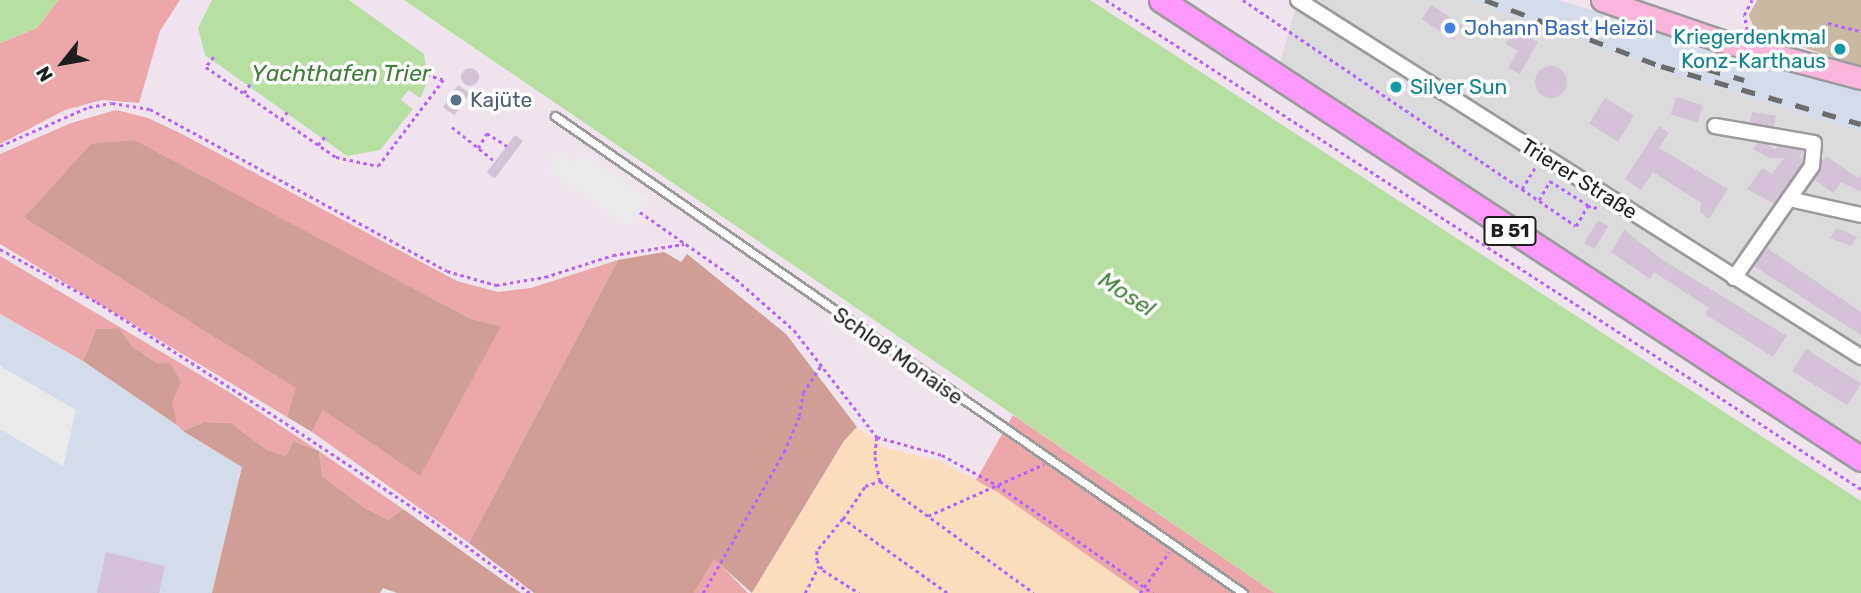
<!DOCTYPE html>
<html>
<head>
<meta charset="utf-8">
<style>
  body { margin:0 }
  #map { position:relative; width:1861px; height:593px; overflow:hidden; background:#efe3ee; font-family:Rubik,sans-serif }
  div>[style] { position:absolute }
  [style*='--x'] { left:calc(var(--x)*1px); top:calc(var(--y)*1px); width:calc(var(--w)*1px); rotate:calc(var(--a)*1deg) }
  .residential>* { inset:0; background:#dbdbdc }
  .industrial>* { inset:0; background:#d5dce9 }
  .grass>* { inset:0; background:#eca7ab }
  .forest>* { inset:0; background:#d09e96 }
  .cemetery>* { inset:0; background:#c9b9a3 }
  .park>* { inset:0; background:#fbddbe }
  .parking>* { inset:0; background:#eaeaea }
  .water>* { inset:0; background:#b7dfa2 }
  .building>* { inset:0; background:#d4c3d6; transform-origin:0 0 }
  .round { border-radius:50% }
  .path>* { height:2.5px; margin-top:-1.25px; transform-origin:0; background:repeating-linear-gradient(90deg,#b764ff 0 3.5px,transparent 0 7px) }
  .roads { filter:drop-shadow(2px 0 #9b9b9b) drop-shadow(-2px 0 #9b9b9b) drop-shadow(0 2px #9b9b9b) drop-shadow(0 -2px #9b9b9b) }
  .lane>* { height:7px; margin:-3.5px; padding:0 3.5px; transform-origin:3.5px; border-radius:3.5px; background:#fff }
  .street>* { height:14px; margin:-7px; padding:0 7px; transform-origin:7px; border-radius:7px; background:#fff }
  .secondary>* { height:21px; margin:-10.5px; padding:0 10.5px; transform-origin:10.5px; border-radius:10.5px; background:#fcb5da }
  .primary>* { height:23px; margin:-11.5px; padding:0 11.5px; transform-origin:11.5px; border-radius:11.5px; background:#ff98ff }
  .rail>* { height:4.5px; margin-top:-2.25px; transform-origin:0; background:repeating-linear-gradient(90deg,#6c6c6c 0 14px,transparent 0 28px) }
  .dots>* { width:19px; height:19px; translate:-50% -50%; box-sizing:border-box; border:4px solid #fff; border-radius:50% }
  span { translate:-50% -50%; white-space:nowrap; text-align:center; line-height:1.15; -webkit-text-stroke:7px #fff; paint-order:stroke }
  .shield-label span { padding:2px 5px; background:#fff; border:2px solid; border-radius:5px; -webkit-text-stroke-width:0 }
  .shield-label { font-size:19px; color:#1e1e1e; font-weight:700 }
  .shop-label { font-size:21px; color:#366cbe }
  .left { translate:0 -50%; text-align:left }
  .culture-label { font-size:21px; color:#0d838f }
  .right { translate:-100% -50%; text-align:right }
  .service-label { font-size:21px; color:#4e5e75 }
  .street-label { font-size:21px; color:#1e1e1e }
  .water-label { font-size:23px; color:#3c8136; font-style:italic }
  .north { position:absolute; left:28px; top:28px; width:70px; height:70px; -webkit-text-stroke:5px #fff; paint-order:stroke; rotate:239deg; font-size:19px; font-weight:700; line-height:28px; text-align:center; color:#1e1e1e }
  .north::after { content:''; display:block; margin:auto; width:24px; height:32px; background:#1e1e1e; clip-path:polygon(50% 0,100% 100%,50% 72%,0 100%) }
</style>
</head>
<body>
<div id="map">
  <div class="residential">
    <div style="clip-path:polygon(1298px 0,1469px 0,1676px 75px,1861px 131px,1861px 444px,1279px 66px)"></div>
  </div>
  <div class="industrial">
    <div style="clip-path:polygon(1469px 0,1557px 0,1861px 88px,1861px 131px,1676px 75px)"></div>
    <div style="clip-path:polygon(0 314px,83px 361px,242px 466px,212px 593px,0 593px)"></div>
  </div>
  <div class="grass">
    <div style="clip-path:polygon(58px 0,180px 0,160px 31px,139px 103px,102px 100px,65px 110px,0 144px,0 43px,37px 28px)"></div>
    <div style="clip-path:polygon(116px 110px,148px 118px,180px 133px,457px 281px,498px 292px,531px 288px,618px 260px,469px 543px,312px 432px,323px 410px,501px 326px,471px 319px,134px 141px,24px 218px,297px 388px,287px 417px,0 244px,0 154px,71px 123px)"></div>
    <div style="clip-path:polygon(0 256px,229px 392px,319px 451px,403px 509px,388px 520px,365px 508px,322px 476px,319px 451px,293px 441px,286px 456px,267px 450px,231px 423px,204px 422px,183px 431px,177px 425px,158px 364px,133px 347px,119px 328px,96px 329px,83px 361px,0 314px)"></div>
    <div style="clip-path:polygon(1013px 415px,1275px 593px,1141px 593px,976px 480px)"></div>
    <div style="clip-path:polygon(714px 558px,748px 593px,694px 593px)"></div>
  </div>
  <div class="forest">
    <div style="clip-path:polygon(134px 140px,471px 319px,501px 326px,420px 476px,323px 410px,312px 432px,287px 417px,296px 388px,24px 218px,91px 144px)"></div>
    <div style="clip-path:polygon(664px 252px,681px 262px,687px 254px,786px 334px,857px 427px,844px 441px,752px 593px,714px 559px,694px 593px,534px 593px,469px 543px,618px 260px)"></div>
    <div style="clip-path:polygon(119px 328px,133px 347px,158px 364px,170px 363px,181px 382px,172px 402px,177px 425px,83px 361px,96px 329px)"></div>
    <div style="clip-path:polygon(204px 422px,231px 423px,267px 450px,286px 456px,293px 441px,319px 451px,322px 476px,365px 508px,388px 520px,403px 509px,521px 593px,397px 593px,383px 588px,380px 593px,212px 593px,242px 467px,183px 431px)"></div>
  </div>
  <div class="cemetery">
    <div style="clip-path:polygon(1757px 0,1861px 0,1861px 67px,1755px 31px,1749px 15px)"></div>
  </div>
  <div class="park">
    <div style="clip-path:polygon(857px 427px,884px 447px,941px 461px,999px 493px,1141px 593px,752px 593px,844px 441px)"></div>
  </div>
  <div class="parking">
    <div style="clip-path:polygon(561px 152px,576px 163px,583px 153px,649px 199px,630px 226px,548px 170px)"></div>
    <div style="clip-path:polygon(0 366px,76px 410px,63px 466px,0 429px)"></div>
  </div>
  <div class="water">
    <div style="clip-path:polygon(0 0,58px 0,37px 28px,0 43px)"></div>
    <div style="clip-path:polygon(212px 0,349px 0,424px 54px,428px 79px,424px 90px,420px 98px,409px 90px,405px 94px,401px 100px,413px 109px,380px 150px,347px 156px,205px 55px,198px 28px)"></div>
    <div style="clip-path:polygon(404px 0,1090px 0,1861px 501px,1861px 593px,1275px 593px)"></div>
  </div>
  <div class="building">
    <div style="left:1431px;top:5px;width:38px;height:17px;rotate:33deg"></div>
    <div style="clip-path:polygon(1514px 29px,1538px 42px,1520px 74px,1508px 68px,1518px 51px,1506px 44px)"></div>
    <div class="round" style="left:1535px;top:66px;width:32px;height:32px"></div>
    <div class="round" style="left:461px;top:68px;width:18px;height:18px"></div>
    <div style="left:458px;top:85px;width:14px;height:27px;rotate:34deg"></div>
    <div style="left:1676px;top:97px;width:28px;height:18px;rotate:17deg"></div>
    <div style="left:1605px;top:98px;width:34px;height:30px;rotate:32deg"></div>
    <div style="left:1752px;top:112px;width:24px;height:13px;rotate:9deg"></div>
    <div style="clip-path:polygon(1659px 126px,1669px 133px,1659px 148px,1728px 189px,1709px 219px,1700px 212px,1701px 203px,1653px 172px,1641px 190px,1625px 179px)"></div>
    <div style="left:515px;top:135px;width:10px;height:47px;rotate:37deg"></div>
    <div style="clip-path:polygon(1783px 139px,1806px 148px,1799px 157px,1807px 163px,1776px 205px,1747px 189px,1762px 168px,1772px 174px,1784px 158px,1769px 158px,1753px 149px,1760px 140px,1775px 149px)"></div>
    <div style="clip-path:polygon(1826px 156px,1858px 178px,1861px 174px,1861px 192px,1841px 182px,1833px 193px,1811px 177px)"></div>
    <div style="left:1598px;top:220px;width:12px;height:27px;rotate:31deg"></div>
    <div style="clip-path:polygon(1837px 228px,1857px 237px,1851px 246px,1830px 238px)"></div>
    <div style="clip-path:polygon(1624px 230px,1663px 260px,1787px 336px,1773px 357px,1705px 314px,1709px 308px,1654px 272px,1650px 279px,1611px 252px)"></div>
    <div style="clip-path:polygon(1764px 246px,1861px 312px,1861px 335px,1752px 265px)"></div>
    <div style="left:1806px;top:349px;width:65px;height:26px;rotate:32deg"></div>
    <div style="clip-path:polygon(106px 552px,165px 566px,159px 593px,97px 593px)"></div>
  </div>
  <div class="path">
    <div style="--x:1106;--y:0;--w:900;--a:32.93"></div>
    <div style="--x:1243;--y:0;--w:337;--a:34.1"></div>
    <div style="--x:1522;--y:189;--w:27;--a:-59"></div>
    <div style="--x:1828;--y:23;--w:34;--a:14"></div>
    <div style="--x:1747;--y:30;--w:15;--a:-101"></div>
    <div style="--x:1744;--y:15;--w:17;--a:-62"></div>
    <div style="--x:214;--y:57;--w:13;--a:129"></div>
    <div style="--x:206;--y:67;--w:158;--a:34.7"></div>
    <div style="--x:336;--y:157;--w:43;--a:12.1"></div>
    <div style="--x:378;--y:166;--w:108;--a:-52.9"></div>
    <div style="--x:443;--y:80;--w:22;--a:-164"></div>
    <div style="--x:244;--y:93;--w:11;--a:-56"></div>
    <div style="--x:281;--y:120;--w:10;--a:-53"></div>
    <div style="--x:452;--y:127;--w:56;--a:38.5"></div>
    <div style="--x:318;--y:145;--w:13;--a:-51"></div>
    <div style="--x:0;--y:146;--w:97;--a:-23.7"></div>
    <div style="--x:89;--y:107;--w:23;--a:-10"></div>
    <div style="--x:112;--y:103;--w:38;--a:9"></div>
    <div style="--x:150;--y:109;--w:338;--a:28.6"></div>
    <div style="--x:447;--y:271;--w:51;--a:15.9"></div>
    <div style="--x:496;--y:285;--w:50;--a:-9.3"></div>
    <div style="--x:545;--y:277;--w:71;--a:-17.9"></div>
    <div style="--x:613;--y:255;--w:72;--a:-8.8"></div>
    <div style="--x:478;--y:148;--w:17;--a:-59"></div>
    <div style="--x:487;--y:133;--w:24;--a:33"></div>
    <div style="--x:1522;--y:189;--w:65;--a:34.4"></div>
    <div style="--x:1576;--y:226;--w:24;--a:-60"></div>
    <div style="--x:1588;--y:205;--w:7;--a:34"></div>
    <div style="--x:1594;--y:209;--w:5;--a:-53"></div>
    <div style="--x:1539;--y:200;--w:22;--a:-60"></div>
    <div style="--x:1550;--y:181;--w:45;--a:32.3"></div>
    <div style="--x:640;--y:212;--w:117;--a:34.9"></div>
    <div style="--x:736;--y:279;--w:77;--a:41.3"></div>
    <div style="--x:794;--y:330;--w:135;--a:52.2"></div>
    <div style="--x:877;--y:437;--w:67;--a:15.5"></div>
    <div style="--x:942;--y:455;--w:63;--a:28.6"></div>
    <div style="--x:997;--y:485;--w:190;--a:34.7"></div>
    <div style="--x:0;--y:249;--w:111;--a:28.7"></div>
    <div style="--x:97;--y:302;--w:237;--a:32.7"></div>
    <div style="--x:296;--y:430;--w:156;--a:33.5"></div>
    <div style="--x:426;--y:516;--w:129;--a:36.5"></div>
    <div style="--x:877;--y:437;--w:20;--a:96"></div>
    <div style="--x:875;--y:457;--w:25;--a:78"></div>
    <div style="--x:928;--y:516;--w:127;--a:-24.1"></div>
    <div style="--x:843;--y:519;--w:41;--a:129.1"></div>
    <div style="--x:817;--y:551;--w:9;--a:90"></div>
    <div style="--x:817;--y:560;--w:12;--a:59"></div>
    <div style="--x:823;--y:570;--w:43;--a:32.6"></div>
    <div style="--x:703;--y:593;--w:163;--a:-60.1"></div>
    <div style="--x:784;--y:452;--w:39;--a:-67"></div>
    <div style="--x:799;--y:416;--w:23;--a:-80"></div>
    <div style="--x:803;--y:393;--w:33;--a:-57"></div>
    <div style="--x:805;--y:593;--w:30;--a:-63"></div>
    <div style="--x:947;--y:593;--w:128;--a:-144.6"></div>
    <div style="--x:843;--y:519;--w:40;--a:-56"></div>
    <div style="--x:865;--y:486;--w:16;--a:-18"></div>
    <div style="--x:880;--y:481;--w:190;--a:36"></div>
    <div style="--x:1140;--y:593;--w:50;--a:-54.7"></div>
  </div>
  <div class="roads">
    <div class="lane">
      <div style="--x:555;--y:116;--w:837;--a:34.73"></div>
    </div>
    <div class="street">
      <div style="--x:1298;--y:0;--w:667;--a:32.38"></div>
      <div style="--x:1715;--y:126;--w:100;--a:9.7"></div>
      <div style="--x:1814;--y:143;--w:23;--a:95"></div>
      <div style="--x:1812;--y:166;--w:40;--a:124.9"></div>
      <div style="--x:1734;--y:278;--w:96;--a:-55.2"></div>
      <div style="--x:1789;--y:199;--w:74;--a:12.5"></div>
    </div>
    <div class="secondary">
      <div style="--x:1602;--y:0;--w:127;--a:18.9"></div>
      <div style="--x:1722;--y:41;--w:144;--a:14.9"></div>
    </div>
    <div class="primary">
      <div style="--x:1161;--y:0;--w:837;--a:33.25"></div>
    </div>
  </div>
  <div class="rail">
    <div style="--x:1485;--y:0;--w:188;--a:20.6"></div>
    <div style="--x:1661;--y:66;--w:208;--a:16.2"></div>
    <div style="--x:1680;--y:61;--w:67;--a:16.5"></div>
  </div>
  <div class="dots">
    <div style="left:1450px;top:28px;background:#3f7fe0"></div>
    <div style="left:1840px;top:49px;background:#0f9aa8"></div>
    <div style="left:1396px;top:87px;background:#0f9aa8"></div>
    <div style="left:456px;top:100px;background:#5c6f8a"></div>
  </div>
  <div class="shield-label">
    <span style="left:1510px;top:231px">B 51</span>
  </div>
  <div class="shop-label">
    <span class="left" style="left:1464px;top:28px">Johann Bast Heizöl</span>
  </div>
  <div class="culture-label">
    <span class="right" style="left:1826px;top:49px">Kriegerdenkmal<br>Konz-Karthaus</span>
    <span class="left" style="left:1410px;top:87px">Silver Sun</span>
  </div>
  <div class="service-label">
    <span class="left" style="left:470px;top:100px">Kajüte</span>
  </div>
  <div class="street-label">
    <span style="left:1579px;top:179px;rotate:32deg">Trierer Straße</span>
    <span style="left:898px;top:356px;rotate:35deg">Schloß Monaise</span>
  </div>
  <div class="water-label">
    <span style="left:341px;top:73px">Yachthafen Trier</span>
    <span style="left:1127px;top:294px;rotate:33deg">Mosel</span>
  </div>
  <div class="north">N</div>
</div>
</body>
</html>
